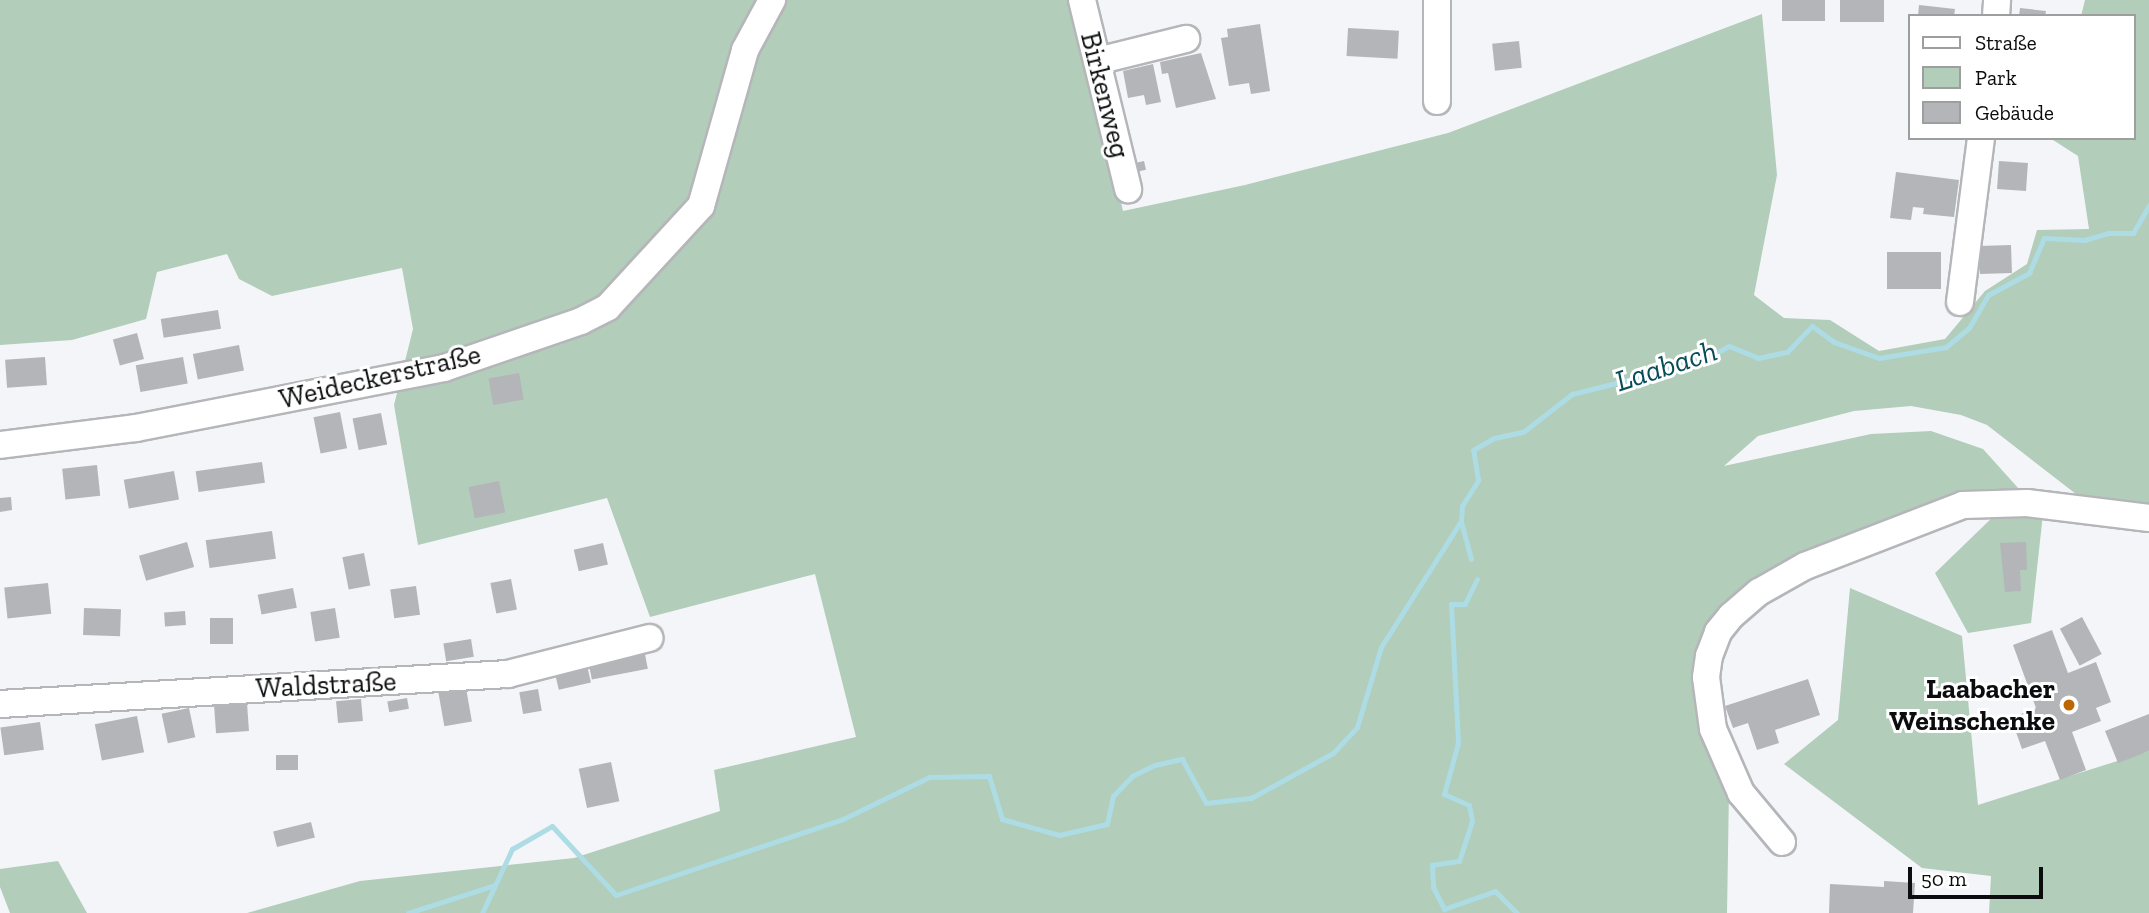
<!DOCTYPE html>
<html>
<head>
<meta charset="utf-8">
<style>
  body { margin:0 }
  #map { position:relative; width:2149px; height:913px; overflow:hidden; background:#f4f5f9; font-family:"Zilla Slab",serif }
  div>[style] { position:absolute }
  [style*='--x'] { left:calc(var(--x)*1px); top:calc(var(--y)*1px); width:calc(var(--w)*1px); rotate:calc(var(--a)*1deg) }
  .green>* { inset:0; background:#b2cdba }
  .stream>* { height:5px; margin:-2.5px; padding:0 2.5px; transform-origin:2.5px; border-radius:2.5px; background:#addce5 }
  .building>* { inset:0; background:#b3b5b8; transform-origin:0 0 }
  .roads { filter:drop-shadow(2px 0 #b5b6b9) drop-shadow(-2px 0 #b5b6b9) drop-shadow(0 2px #b5b6b9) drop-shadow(0 -2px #b5b6b9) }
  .minor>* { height:26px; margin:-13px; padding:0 13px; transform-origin:13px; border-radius:13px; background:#fff }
  .dots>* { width:19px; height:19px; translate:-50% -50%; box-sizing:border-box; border:4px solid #fff; border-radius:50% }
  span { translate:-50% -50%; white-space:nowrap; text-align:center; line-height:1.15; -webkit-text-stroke:6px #fff; paint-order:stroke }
  .street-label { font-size:28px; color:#0b0c0d }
  .poi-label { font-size:28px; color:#0b0c0d; font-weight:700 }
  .right { translate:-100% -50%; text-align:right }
  .water-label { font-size:30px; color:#074d57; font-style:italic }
  .legend { position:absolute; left:1908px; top:14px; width:228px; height:126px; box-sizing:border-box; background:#fff; border:2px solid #9d9e9e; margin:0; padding:9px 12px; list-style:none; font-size:21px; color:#0b0c0d }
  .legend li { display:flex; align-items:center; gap:14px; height:35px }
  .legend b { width:35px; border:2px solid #9d9e9e }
  .scale { position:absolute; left:1908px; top:867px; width:135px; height:32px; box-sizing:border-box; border:4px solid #0b0c0d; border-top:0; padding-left:9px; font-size:21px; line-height:24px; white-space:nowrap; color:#0b0c0d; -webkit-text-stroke:5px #fff; paint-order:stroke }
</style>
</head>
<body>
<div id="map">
  <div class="green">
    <div style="clip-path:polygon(0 0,1075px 0,1123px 211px,1245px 185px,1448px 133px,1762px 14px,1777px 175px,1754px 295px,1784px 318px,1830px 320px,1879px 351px,1945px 339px,1985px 291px,2027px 264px,2037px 230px,2089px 229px,2078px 156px,2053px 140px,2133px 138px,2133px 16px,2081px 16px,2085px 0,2149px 0,2149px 511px,2085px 501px,1987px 425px,1961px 415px,1911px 406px,1854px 411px,1758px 436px,1724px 466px,1871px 434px,1931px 431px,1983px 449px,2028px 499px,1940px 505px,1705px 636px,1729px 791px,1727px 913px,247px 913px,360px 881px,574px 858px,720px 811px,714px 770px,856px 737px,815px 574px,650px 617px,607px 498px,418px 545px,394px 405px,413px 329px,402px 268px,272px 296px,239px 279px,227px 254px,157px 272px,146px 319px,72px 340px,0 345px)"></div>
    <div style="clip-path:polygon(1998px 512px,2043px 514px,2031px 623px,1968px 633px,1935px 573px)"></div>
    <div style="clip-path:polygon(1850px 588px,1962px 636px,1978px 805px,2149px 751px,2149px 913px,1989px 913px,1991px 876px,1922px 868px,1784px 764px,1838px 720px)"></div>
    <div style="clip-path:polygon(58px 861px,87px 913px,10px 913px,0 887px,0 869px)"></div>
  </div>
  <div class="stream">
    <div style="--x:1471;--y:559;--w:39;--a:-105"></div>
    <div style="--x:1461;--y:521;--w:15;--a:-86"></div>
    <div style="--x:1462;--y:506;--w:31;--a:-58"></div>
    <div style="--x:1478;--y:480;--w:30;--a:-99"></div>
    <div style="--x:1473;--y:450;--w:24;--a:-30"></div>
    <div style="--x:1494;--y:438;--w:30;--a:-12"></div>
    <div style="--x:1523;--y:432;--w:62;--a:-37.8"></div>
    <div style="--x:1572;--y:394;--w:131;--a:-14.1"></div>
    <div style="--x:1699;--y:362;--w:34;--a:-28"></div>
    <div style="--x:1729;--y:346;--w:31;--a:22"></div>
    <div style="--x:1758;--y:358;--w:30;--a:-12"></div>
    <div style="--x:1787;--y:352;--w:36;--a:-46"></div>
    <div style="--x:1812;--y:326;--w:27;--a:36"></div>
    <div style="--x:1834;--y:342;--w:48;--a:19.6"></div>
    <div style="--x:1879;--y:358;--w:68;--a:-9.3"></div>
    <div style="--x:1946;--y:347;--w:30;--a:-40"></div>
    <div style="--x:1969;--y:328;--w:38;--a:-60"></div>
    <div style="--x:1988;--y:295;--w:47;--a:-28.2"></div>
    <div style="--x:2029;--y:273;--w:38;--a:-67"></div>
    <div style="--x:2044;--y:238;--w:40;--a:2.9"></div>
    <div style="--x:2084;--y:240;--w:25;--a:-16"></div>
    <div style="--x:2108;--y:233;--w:25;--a:0"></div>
    <div style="--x:2133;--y:233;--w:32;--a:-60"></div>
    <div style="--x:1477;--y:579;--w:28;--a:116"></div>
    <div style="--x:1465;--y:604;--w:14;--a:180"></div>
    <div style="--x:1451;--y:604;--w:139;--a:87.1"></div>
    <div style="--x:1458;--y:743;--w:53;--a:105.4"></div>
    <div style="--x:1444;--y:794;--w:27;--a:24"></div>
    <div style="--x:1469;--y:805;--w:16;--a:79"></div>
    <div style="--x:1472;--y:821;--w:42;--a:108"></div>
    <div style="--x:1459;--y:861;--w:27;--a:172"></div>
    <div style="--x:1432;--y:865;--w:22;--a:87"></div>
    <div style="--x:1433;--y:887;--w:25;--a:63"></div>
    <div style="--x:1444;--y:909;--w:54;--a:-19.4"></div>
    <div style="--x:1495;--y:891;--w:31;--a:45"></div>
    <div style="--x:408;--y:913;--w:91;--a:-17.8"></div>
    <div style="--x:482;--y:913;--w:71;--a:-64.9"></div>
    <div style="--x:512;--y:849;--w:46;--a:-29.9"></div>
    <div style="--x:552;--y:826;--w:94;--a:47.2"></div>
    <div style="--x:616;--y:895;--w:239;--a:-18.5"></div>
    <div style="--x:843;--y:819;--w:96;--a:-26"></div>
    <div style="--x:929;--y:777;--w:60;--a:-1"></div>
    <div style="--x:989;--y:776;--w:45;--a:73.2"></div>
    <div style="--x:1002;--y:819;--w:59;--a:15.7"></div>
    <div style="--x:1059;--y:835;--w:49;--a:-12.9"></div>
    <div style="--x:1107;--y:824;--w:29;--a:-78"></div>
    <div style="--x:1113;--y:796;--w:28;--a:-46"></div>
    <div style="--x:1132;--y:776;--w:25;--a:-26"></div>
    <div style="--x:1155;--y:765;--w:28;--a:-13"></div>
    <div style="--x:1182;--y:759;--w:50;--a:61.4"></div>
    <div style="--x:1206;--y:803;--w:45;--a:-6.3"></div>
    <div style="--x:1251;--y:798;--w:94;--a:-28.8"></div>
    <div style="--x:1333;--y:753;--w:35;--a:-47"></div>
    <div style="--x:1357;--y:727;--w:84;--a:-73.3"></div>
    <div style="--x:1381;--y:647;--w:149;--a:-57.6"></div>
  </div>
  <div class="building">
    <div style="left:1782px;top:0;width:43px;height:21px"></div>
    <div style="left:1840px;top:0;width:44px;height:22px"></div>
    <div style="clip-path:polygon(1919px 5px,1955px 9px,1954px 16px,1918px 16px)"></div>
    <div style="clip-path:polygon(2020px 8px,2046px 11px,2045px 16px,2019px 16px)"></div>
    <div style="clip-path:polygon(1260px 24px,1270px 91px,1251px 94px,1249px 83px,1229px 86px,1221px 38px,1228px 37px,1227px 29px)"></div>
    <div style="left:1348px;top:28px;width:51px;height:28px;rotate:3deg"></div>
    <div style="left:1519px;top:41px;width:27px;height:27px;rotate:84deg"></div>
    <div style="clip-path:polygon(1201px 53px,1216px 99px,1176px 108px,1168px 73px,1162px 74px,1160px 62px)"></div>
    <div style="clip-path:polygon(1153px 64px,1161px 102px,1146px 105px,1144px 95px,1128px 98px,1123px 71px)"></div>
    <div style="left:1144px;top:161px;width:9px;height:16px;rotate:77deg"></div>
    <div style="left:1999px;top:161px;width:29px;height:28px;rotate:4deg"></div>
    <div style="clip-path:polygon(1896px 172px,1959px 180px,1954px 217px,1923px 214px,1924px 208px,1913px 207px,1911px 220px,1890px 218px)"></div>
    <div style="left:2011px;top:245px;width:28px;height:32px;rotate:88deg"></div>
    <div style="left:1887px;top:252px;width:54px;height:37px"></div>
    <div style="left:218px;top:310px;width:19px;height:58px;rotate:81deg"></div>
    <div style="left:137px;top:333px;width:27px;height:25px;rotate:75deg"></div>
    <div style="left:239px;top:345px;width:26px;height:47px;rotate:79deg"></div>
    <div style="left:45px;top:357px;width:28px;height:40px;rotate:86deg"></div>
    <div style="left:183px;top:357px;width:27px;height:48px;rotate:80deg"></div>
    <div style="left:519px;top:373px;width:27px;height:31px;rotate:80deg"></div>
    <div style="left:340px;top:412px;width:37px;height:27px;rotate:79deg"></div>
    <div style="left:381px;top:413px;width:32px;height:29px;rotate:79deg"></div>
    <div style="left:262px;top:462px;width:21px;height:67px;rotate:82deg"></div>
    <div style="left:97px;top:465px;width:31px;height:35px;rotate:84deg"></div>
    <div style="left:174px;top:471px;width:29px;height:51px;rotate:80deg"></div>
    <div style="left:499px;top:481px;width:32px;height:31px;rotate:79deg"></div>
    <div style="clip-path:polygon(11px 497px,12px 510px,0 512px,0 498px)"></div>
    <div style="left:272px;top:531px;width:28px;height:67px;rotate:82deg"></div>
    <div style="left:187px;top:542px;width:26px;height:50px;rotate:74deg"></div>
    <div style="clip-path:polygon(2026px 542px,2027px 570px,2020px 570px,2021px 591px,2005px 592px,2000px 543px)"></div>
    <div style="left:603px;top:543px;width:22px;height:30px;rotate:77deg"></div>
    <div style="left:364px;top:553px;width:33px;height:22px;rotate:79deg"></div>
    <div style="left:511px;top:579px;width:31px;height:21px;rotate:79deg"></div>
    <div style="left:48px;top:583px;width:31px;height:44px;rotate:84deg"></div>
    <div style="left:416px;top:586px;width:29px;height:26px;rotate:82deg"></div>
    <div style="left:293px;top:588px;width:20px;height:36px;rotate:79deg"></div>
    <div style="left:84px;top:608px;width:37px;height:27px;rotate:2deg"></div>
    <div style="left:335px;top:608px;width:30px;height:25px;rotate:81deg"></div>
    <div style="left:185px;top:611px;width:14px;height:21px;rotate:86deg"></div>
    <div style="left:2082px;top:617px;width:42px;height:25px;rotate:62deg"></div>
    <div style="left:210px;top:618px;width:23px;height:26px"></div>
    <div style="clip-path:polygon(2052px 630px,2068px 673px,2096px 662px,2111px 702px,2096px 708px,2101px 721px,2072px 732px,2086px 770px,2060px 780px,2045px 741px,2022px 749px,2011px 718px,2036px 708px,2013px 645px)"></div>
    <div style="left:471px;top:639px;width:18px;height:28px;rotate:81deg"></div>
    <div style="left:644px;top:649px;width:20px;height:57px;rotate:79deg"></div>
    <div style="left:586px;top:661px;width:22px;height:33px;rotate:77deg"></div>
    <div style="clip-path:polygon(1808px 679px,1820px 715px,1775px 730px,1779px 743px,1757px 750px,1748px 723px,1733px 728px,1725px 706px)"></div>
    <div style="left:466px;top:688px;width:34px;height:28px;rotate:80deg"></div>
    <div style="left:538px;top:689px;width:22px;height:19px;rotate:80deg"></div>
    <div style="left:407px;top:698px;width:11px;height:20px;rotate:80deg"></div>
    <div style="left:361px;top:699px;width:22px;height:25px;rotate:85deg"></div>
    <div style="left:247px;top:703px;width:28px;height:33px;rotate:86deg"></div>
    <div style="left:189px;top:708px;width:30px;height:28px;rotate:78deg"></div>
    <div style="clip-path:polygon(2149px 714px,2149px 751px,2118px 763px,2105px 731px)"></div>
    <div style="left:137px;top:716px;width:37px;height:43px;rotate:79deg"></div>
    <div style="left:40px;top:722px;width:28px;height:40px;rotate:82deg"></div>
    <div style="left:276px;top:755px;width:22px;height:15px"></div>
    <div style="left:611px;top:762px;width:40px;height:33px;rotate:78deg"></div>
    <div style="left:311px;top:822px;width:16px;height:39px;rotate:76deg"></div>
    <div style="clip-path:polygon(1884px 881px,1915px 883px,1913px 913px,1829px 913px,1830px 884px,1884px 887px)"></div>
  </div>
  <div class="roads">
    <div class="minor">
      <div style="--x:1082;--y:0;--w:195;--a:76.3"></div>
      <div style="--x:1437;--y:0;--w:101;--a:90"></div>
      <div style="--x:1996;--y:16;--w:16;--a:-86"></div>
      <div style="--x:1097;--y:61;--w:92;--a:-13.9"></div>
      <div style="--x:1960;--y:302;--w:165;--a:-82.7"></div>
      <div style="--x:0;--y:445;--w:137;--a:-7.1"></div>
      <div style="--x:136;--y:428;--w:314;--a:-11"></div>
      <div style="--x:444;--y:368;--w:145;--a:-18.9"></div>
      <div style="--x:581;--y:321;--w:30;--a:-27"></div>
      <div style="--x:608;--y:307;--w:137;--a:-47.4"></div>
      <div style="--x:701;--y:206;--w:162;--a:-74.2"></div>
      <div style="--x:745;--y:50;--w:57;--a:-61.6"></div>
      <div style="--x:0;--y:704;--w:509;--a:-3.38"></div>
      <div style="--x:508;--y:674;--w:146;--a:-14.3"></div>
      <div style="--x:1782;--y:842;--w:64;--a:-129.9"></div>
      <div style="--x:1741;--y:793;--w:70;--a:-113.6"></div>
      <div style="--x:1713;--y:729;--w:52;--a:-97.7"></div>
      <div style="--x:1706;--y:677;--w:21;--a:-82"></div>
      <div style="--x:1709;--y:656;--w:26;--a:-69"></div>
      <div style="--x:1718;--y:632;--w:21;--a:-51"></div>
      <div style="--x:1731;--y:616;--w:37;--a:-41"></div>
      <div style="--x:1759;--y:592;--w:53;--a:-29.5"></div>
      <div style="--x:1805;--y:566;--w:169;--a:-21.1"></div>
      <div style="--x:1963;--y:505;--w:64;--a:-1.8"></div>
      <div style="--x:2027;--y:503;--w:123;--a:7"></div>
    </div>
  </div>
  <div class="dots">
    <div style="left:2069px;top:705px;background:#be6500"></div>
  </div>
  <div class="street-label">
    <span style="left:1105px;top:95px;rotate:76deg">Birkenweg</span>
    <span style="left:380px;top:377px;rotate:-13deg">Weideckerstraße</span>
    <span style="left:326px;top:685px;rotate:-3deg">Waldstraße</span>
  </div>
  <div class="poi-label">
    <span class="right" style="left:2055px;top:705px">Laabacher<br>Weinschenke</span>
  </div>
  <div class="water-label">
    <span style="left:1666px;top:366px;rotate:-18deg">Laabach</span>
  </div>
  <ul class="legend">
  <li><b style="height:9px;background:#fff"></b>Straße</li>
  <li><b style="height:19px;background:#b2cdba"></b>Park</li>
  <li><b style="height:19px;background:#b3b5b8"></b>Gebäude</li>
  </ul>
  <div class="scale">50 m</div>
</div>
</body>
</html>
